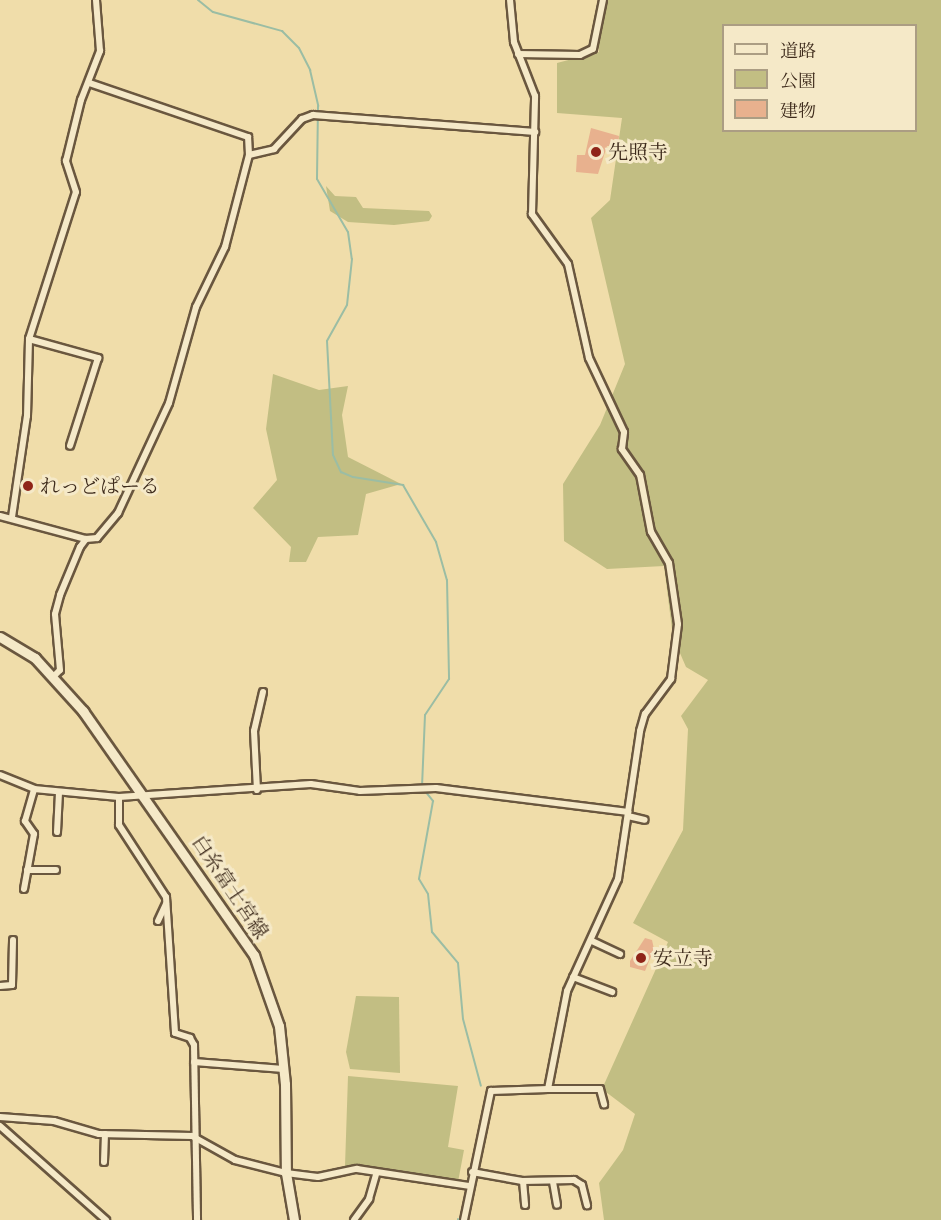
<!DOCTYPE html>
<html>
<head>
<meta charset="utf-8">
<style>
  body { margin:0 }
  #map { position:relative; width:941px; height:1220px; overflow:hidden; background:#f0ddaa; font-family:"IM FELL Double Pica","Noto Serif JP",serif }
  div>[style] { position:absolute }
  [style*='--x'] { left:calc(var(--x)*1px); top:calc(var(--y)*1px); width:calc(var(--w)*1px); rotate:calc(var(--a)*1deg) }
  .green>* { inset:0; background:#c2be83 }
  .stream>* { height:2px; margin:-1px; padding:0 1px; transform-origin:1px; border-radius:1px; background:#9bbda4 }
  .building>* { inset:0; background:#e8b18e }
  .roads { filter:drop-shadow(2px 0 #6a573f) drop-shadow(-2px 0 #6a573f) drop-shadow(0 2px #6a573f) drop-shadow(0 -2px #6a573f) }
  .minor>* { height:6px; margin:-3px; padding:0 3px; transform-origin:3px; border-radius:3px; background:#f5e9c8 }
  .secondary>* { height:9px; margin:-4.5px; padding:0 4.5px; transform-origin:4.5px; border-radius:4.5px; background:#f5e9c8 }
  .dots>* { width:16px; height:16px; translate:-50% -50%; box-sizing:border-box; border:3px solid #f5e9c8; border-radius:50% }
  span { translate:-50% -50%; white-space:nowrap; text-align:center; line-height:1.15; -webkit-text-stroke:6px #f5e9c8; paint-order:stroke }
  .poi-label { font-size:20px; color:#3d2a1b }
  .left { translate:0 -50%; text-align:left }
  .street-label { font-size:20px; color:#3d2a1b }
  .legend { position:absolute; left:722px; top:24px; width:195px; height:108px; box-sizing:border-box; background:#f5e9c8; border:2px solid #ab9d83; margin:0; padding:8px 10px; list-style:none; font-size:18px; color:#3d2a1b }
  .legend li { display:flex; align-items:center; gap:12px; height:30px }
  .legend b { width:30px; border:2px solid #ab9d83 }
</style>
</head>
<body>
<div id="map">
  <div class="green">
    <div style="clip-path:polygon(evenodd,598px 0,941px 0,941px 1220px,604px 1220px,599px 1183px,623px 1150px,635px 1114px,602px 1089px,668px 942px,633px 923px,683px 830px,688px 729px,681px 716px,708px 680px,686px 667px,673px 637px,664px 566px,607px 569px,564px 541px,563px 484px,600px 425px,625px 364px,591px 218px,610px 200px,622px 118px,557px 113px,557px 63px,599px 52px,598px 0,724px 26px,916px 26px,916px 130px,724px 130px,724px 26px)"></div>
    <div style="clip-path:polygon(326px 186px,335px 196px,356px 197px,363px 208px,429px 211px,432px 216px,429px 221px,394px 225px,348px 222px,330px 211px)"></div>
    <div style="clip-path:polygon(273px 374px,319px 390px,348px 386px,342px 415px,348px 457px,401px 484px,366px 494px,358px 535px,318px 537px,306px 562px,289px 562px,291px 547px,253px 508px,277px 480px,266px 429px)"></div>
    <div style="clip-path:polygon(356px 996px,399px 997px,400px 1073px,350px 1069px,346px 1052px)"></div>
    <div style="clip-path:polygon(348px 1076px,458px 1086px,448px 1147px,464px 1150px,458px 1182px,345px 1166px)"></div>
  </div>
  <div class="stream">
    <div style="--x:198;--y:0;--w:19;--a:39"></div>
    <div style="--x:213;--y:12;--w:72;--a:15.4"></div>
    <div style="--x:282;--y:31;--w:24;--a:45"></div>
    <div style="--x:299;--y:48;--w:25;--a:63"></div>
    <div style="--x:310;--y:70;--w:37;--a:77"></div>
    <div style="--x:318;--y:106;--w:73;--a:90.8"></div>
    <div style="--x:317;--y:179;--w:61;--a:59.7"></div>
    <div style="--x:348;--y:232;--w:27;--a:82"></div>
    <div style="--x:352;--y:259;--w:46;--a:96.2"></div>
    <div style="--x:347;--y:305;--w:41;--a:119.1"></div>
    <div style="--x:327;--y:341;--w:114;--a:87"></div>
    <div style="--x:333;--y:455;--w:19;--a:65"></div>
    <div style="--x:341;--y:472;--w:13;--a:23"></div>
    <div style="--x:353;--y:477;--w:51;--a:9.1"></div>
    <div style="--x:403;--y:485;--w:66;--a:59.9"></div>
    <div style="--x:436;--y:542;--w:40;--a:74"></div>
    <div style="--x:447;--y:580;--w:99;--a:88.8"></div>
    <div style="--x:449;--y:679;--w:43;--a:123.7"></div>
    <div style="--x:425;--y:715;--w:72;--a:92.4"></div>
    <div style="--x:425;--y:791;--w:13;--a:51"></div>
    <div style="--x:433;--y:801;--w:79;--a:100.2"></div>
    <div style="--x:419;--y:879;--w:17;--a:59"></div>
    <div style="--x:428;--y:894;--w:38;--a:84"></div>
    <div style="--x:432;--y:932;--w:40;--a:50"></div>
    <div style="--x:458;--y:963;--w:56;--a:84.9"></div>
    <div style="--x:463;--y:1019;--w:69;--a:75"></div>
    <div style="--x:458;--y:1220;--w:1;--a:-90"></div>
  </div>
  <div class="building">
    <div style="clip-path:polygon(591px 128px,619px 136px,618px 146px,607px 146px,598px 174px,576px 172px,577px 155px,585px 155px)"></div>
    <div style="clip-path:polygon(645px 938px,652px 940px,654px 949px,645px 971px,630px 967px,630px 961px)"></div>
  </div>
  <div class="roads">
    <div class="minor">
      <div style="--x:518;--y:54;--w:62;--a:0.9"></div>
      <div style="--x:580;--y:55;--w:14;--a:-25"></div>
      <div style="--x:593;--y:49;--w:50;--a:-78.5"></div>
      <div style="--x:249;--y:155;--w:26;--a:-13"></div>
      <div style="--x:274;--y:149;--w:41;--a:-47"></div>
      <div style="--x:302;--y:119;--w:12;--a:-20"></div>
      <div style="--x:313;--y:115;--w:223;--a:4.4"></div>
      <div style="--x:29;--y:339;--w:72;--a:15.4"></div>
      <div style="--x:98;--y:358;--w:92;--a:107.7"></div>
      <div style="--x:0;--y:516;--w:89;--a:15"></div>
      <div style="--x:12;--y:517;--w:102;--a:-81.6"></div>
      <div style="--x:27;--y:416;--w:77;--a:-88.5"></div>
      <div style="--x:29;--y:339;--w:154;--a:-72.3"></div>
      <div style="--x:76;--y:192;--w:33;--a:-108"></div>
      <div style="--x:66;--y:161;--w:63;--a:-76.2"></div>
      <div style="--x:81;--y:100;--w:53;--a:-68.8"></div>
      <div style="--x:100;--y:51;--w:51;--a:-94.5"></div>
      <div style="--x:54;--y:676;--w:8;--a:-45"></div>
      <div style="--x:60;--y:670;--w:56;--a:-95.1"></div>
      <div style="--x:55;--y:614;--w:20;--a:-75"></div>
      <div style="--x:60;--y:595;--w:52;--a:-67.4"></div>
      <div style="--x:80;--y:547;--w:10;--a:-53"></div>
      <div style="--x:86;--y:539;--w:11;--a:-5"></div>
      <div style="--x:97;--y:538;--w:33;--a:-50"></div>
      <div style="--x:118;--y:513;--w:121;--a:-65.1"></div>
      <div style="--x:169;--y:403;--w:100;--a:-74.3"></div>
      <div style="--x:196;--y:307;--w:67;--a:-64.2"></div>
      <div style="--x:225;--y:247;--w:95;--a:-75.4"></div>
      <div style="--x:249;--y:155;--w:18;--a:-93"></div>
      <div style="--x:248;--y:137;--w:168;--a:-161.2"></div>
      <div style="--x:0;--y:775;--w:37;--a:22"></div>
      <div style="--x:34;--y:789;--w:85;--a:5.4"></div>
      <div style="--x:119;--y:797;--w:192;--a:-3.9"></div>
      <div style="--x:311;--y:784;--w:49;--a:8.1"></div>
      <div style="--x:360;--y:791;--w:76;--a:-2.3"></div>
      <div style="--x:436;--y:788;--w:194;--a:7.1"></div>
      <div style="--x:257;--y:790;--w:59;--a:-92.9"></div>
      <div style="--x:254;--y:731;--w:40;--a:-77"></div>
      <div style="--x:119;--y:797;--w:28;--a:90"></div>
      <div style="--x:119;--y:825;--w:86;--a:56.9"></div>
      <div style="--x:166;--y:897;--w:136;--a:86.2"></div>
      <div style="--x:175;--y:1033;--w:16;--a:18"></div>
      <div style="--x:190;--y:1038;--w:8;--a:60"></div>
      <div style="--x:194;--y:1045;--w:175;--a:89"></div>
      <div style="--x:628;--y:816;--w:17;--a:13"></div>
      <div style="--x:57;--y:832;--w:40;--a:-87.1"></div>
      <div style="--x:27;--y:870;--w:29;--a:0"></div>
      <div style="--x:24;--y:889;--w:56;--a:-79.7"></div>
      <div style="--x:34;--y:834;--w:16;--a:-125"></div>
      <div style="--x:25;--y:821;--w:33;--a:-74"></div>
      <div style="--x:158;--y:921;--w:19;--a:-65"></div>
      <div style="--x:592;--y:941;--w:31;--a:25"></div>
      <div style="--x:573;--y:977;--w:42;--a:21"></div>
      <div style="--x:0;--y:986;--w:12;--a:-5"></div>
      <div style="--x:12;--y:985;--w:45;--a:-88.7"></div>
      <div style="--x:194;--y:1062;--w:90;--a:4.4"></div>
      <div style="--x:548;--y:1089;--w:52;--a:0"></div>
      <div style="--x:600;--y:1089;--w:16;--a:75"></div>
      <div style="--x:0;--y:1117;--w:54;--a:4.2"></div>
      <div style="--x:54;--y:1121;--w:47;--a:16.1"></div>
      <div style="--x:99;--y:1134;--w:93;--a:1.2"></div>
      <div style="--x:192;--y:1136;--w:49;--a:29.2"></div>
      <div style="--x:235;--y:1160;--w:53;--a:14.3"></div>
      <div style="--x:286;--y:1173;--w:32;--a:7"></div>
      <div style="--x:318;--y:1177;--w:40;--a:-12"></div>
      <div style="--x:357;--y:1169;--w:113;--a:8.6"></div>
      <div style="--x:0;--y:1126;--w:142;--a:41.6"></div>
      <div style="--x:104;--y:1162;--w:28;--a:-88"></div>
      <div style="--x:472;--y:1172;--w:51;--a:10.2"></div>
      <div style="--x:522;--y:1181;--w:52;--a:-1.1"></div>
      <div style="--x:574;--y:1180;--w:9;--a:32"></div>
      <div style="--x:582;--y:1185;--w:21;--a:76"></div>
      <div style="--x:523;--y:1181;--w:24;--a:85"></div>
      <div style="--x:553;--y:1182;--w:23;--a:80"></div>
      <div style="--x:354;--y:1220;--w:26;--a:-54"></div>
      <div style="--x:369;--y:1199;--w:26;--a:-74"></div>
      <div style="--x:464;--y:1220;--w:132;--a:-78.2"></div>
      <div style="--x:491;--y:1091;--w:57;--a:-2"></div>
      <div style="--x:548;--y:1089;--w:100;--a:-79"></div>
      <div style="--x:567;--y:991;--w:123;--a:-65.5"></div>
      <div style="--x:618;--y:879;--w:150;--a:-81.5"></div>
      <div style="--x:640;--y:731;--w:18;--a:-74"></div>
      <div style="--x:645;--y:714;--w:44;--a:-53.4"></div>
      <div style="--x:671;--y:679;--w:55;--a:-82.7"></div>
      <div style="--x:678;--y:624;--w:62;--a:-98.4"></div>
      <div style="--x:669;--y:563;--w:36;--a:-120"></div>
      <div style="--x:651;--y:532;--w:58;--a:-100.9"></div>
      <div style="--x:640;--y:475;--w:32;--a:-125"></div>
      <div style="--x:622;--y:449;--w:17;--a:-83"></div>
      <div style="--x:624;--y:432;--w:82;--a:-115.3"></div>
      <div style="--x:589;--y:358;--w:96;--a:-102.6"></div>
      <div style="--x:568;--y:264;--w:62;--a:-125.8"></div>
      <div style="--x:532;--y:214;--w:118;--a:-88.5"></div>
      <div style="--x:535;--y:96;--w:58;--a:-111.3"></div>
      <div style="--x:514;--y:42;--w:42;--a:-95.4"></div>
    </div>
    <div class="secondary">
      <div style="--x:0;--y:637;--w:41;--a:31"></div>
      <div style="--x:35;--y:658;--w:72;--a:47.8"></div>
      <div style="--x:83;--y:711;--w:298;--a:55"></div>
      <div style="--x:254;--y:955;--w:75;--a:70.6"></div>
      <div style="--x:279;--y:1026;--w:58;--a:84.1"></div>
      <div style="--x:285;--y:1084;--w:89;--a:89.4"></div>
      <div style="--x:286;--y:1173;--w:48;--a:80.3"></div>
    </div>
  </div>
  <div class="dots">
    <div style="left:596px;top:152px;background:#8f2418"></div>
    <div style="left:28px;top:486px;background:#8f2418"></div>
    <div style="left:641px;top:958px;background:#8f2418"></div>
  </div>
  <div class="poi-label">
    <span class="left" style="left:608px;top:152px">先照寺</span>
    <span class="left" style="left:40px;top:486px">れっどぱーる</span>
    <span class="left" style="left:653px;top:958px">安立寺</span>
  </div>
  <div class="street-label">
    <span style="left:230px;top:887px;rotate:56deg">白糸富士宮線</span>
  </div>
  <ul class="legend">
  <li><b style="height:8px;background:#f5e9c8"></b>道路</li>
  <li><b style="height:16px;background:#c2be83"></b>公園</li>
  <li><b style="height:16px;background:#e8b18e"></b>建物</li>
  </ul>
</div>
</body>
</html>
